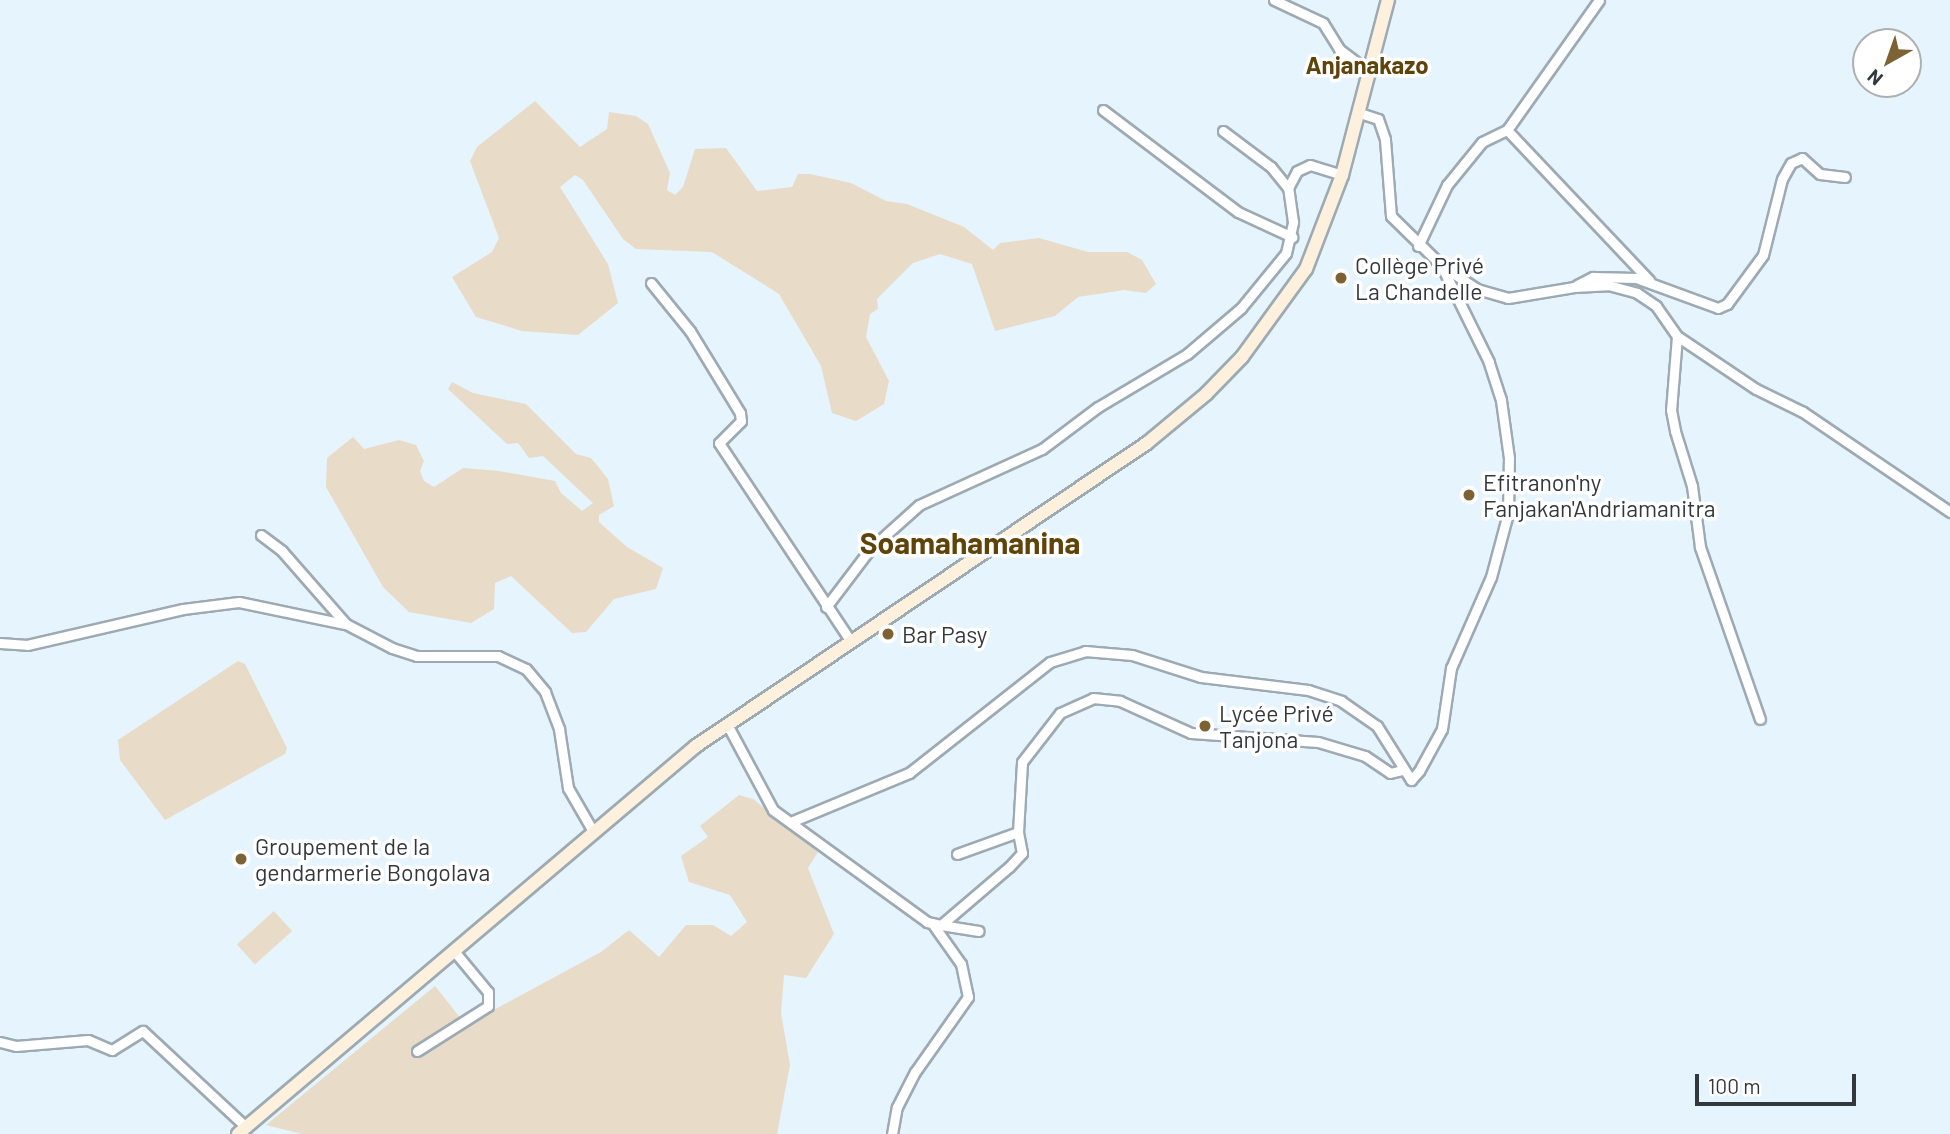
<!DOCTYPE html>
<html>
<head>
<meta charset="utf-8">
<style>
  body { margin:0 }
  #map { position:relative; width:1950px; height:1134px; overflow:hidden; background:#e6f4fd; font-family:Barlow,sans-serif }
  div>[style] { position:absolute }
  [style*='--x'] { left:calc(var(--x)*1px); top:calc(var(--y)*1px); width:calc(var(--w)*1px); rotate:calc(var(--a)*1deg) }
  .green>* { inset:0; background:#e8dbc8; transform-origin:0 0 }
  .roads { filter:drop-shadow(2px 0 #9daab3) drop-shadow(-2px 0 #9daab3) drop-shadow(0 2px #9daab3) drop-shadow(0 -2px #9daab3) }
  .minor>* { height:9px; margin:-4.5px; padding:0 4.5px; transform-origin:4.5px; border-radius:4.5px; background:#fff }
  .secondary>* { height:12px; margin:-6px; padding:0 6px; transform-origin:6px; border-radius:6px; background:#fdf1dd }
  .dots>* { width:19px; height:19px; translate:-50% -50%; box-sizing:border-box; border:4px solid #fff; border-radius:50% }
  span { translate:-50% -50%; white-space:nowrap; text-align:center; line-height:1.15; -webkit-text-stroke:7px #fff; paint-order:stroke }
  .poi-label { font-size:23px; color:#33383c }
  .left { translate:0 -50%; text-align:left }
  .neighbourhood-label { font-size:24px; color:#604308; font-weight:700 }
  .district-label { font-size:30px; color:#604308; font-weight:700 }
  .north { position:absolute; left:1852px; top:28px; width:70px; height:70px; box-sizing:border-box; background:#fff; border:2px solid #adafb1; border-radius:50%; rotate:220deg; font-size:19px; font-weight:700; line-height:28px; text-align:center; color:#33383c }
  .north::after { content:''; display:block; margin:auto; width:24px; height:32px; background:#7d6234; clip-path:polygon(50% 0,100% 100%,50% 72%,0 100%) }
  .scale { position:absolute; left:1695px; top:1074px; width:161px; height:32px; box-sizing:border-box; border:4px solid #33383c; border-top:0; padding-left:9px; font-size:21px; line-height:24px; white-space:nowrap; color:#33383c; -webkit-text-stroke:5px #fff; paint-order:stroke }
</style>
</head>
<body>
<div id="map">
  <div class="green">
    <div style="clip-path:polygon(535px 101px,580px 147px,607px 129px,609px 112px,636px 116px,648px 124px,670px 173px,667px 190px,675px 195px,683px 187px,695px 149px,726px 148px,757px 191px,792px 187px,798px 174px,810px 174px,851px 183px,886px 201px,907px 204px,964px 227px,993px 250px,1000px 243px,1039px 238px,1088px 252px,1127px 252px,1142px 260px,1156px 284px,1146px 293px,1124px 290px,1078px 297px,1055px 316px,995px 331px,972px 264px,940px 254px,913px 263px,877px 299px,878px 309px,870px 314px,866px 337px,889px 381px,884px 404px,856px 421px,832px 413px,821px 366px,779px 294px,712px 252px,636px 249px,623px 239px,583px 180px,575px 175px,560px 187px,608px 264px,618px 303px,578px 335px,522px 331px,476px 317px,452px 277px,492px 252px,499px 238px,470px 161px,477px 147px)"></div>
    <div style="clip-path:polygon(452px 382px,473px 393px,526px 404px,576px 454px,591px 458px,608px 479px,614px 506px,599px 515px,599px 522px,627px 547px,663px 568px,656px 589px,614px 599px,586px 632px,572px 633px,511px 576px,495px 583px,494px 609px,471px 623px,409px 612px,383px 587px,326px 487px,327px 458px,353px 437px,364px 449px,399px 440px,416px 445px,424px 461px,420px 471px,424px 481px,434px 487px,463px 468px,499px 471px,555px 481px,561px 493px,582px 511px,593px 503px,543px 456px,529px 458px,518px 443px,507px 444px,448px 389px)"></div>
    <div style="clip-path:polygon(238px 661px,245px 664px,287px 748px,285px 754px,165px 820px,120px 760px,118px 740px)"></div>
    <div style="clip-path:polygon(739px 795px,753px 799px,818px 852px,808px 868px,834px 934px,806px 978px,784px 975px,781px 1013px,790px 1065px,777px 1134px,302px 1134px,266px 1125px,435px 986px,466px 1025px,601px 952px,629px 930px,659px 957px,686px 925px,713px 925px,731px 936px,747px 922px,730px 895px,689px 882px,681px 856px,708px 837px,700px 826px)"></div>
    <div style="left:274px;top:911px;width:27px;height:50px;rotate:48deg"></div>
  </div>
  <div class="roads">
    <div class="minor">
      <div style="--x:1274;--y:0;--w:54;--a:25.1"></div>
      <div style="--x:1323;--y:23;--w:31;--a:58"></div>
      <div style="--x:1339;--y:49;--w:39;--a:37"></div>
      <div style="--x:1103;--y:110;--w:169;--a:37.1"></div>
      <div style="--x:1238;--y:212;--w:60;--a:24.8"></div>
      <div style="--x:1507;--y:130;--w:207;--a:46.6"></div>
      <div style="--x:1223;--y:131;--w:60;--a:36.9"></div>
      <div style="--x:1271;--y:167;--w:27;--a:51"></div>
      <div style="--x:1418;--y:246;--w:68;--a:-64.6"></div>
      <div style="--x:1447;--y:185;--w:55;--a:-50.9"></div>
      <div style="--x:1482;--y:142;--w:28;--a:-26"></div>
      <div style="--x:1507;--y:130;--w:159;--a:-54.7"></div>
      <div style="--x:1442;--y:266;--w:42;--a:33.3"></div>
      <div style="--x:1477;--y:289;--w:32;--a:16"></div>
      <div style="--x:1508;--y:298;--w:67;--a:-9.5"></div>
      <div style="--x:1574;--y:287;--w:34;--a:-3"></div>
      <div style="--x:1608;--y:285;--w:30;--a:15"></div>
      <div style="--x:1637;--y:293;--w:23;--a:34"></div>
      <div style="--x:1656;--y:306;--w:37;--a:55"></div>
      <div style="--x:1677;--y:336;--w:95;--a:33.9"></div>
      <div style="--x:1756;--y:389;--w:52;--a:26.1"></div>
      <div style="--x:1803;--y:412;--w:178;--a:34.2"></div>
      <div style="--x:651;--y:283;--w:62;--a:50.9"></div>
      <div style="--x:690;--y:331;--w:96;--a:58.6"></div>
      <div style="--x:740;--y:413;--w:8;--a:83"></div>
      <div style="--x:741;--y:421;--w:31;--a:135"></div>
      <div style="--x:719;--y:443;--w:239;--a:56.4"></div>
      <div style="--x:1577;--y:285;--w:18;--a:-27"></div>
      <div style="--x:1593;--y:277;--w:43;--a:1.3"></div>
      <div style="--x:1636;--y:278;--w:87;--a:20.1"></div>
      <div style="--x:1718;--y:308;--w:10;--a:-24"></div>
      <div style="--x:1727;--y:304;--w:61;--a:-53.7"></div>
      <div style="--x:1763;--y:255;--w:78;--a:-76"></div>
      <div style="--x:1782;--y:179;--w:18;--a:-61"></div>
      <div style="--x:1791;--y:163;--w:12;--a:-24"></div>
      <div style="--x:1802;--y:158;--w:24;--a:42"></div>
      <div style="--x:1820;--y:174;--w:25;--a:7"></div>
      <div style="--x:1677;--y:336;--w:74;--a:94.6"></div>
      <div style="--x:1671;--y:410;--w:21;--a:79"></div>
      <div style="--x:1675;--y:431;--w:58;--a:72.8"></div>
      <div style="--x:1692;--y:486;--w:62;--a:82.5"></div>
      <div style="--x:1700;--y:547;--w:182;--a:70.8"></div>
      <div style="--x:261;--y:535;--w:26;--a:37"></div>
      <div style="--x:282;--y:551;--w:97;--a:48.8"></div>
      <div style="--x:346;--y:624;--w:52;--a:27.6"></div>
      <div style="--x:392;--y:648;--w:26;--a:18"></div>
      <div style="--x:417;--y:656;--w:81;--a:0"></div>
      <div style="--x:498;--y:656;--w:31;--a:25"></div>
      <div style="--x:526;--y:669;--w:30;--a:50"></div>
      <div style="--x:545;--y:692;--w:40;--a:69"></div>
      <div style="--x:559;--y:729;--w:60;--a:81.3"></div>
      <div style="--x:568;--y:788;--w:52;--a:60"></div>
      <div style="--x:826;--y:607;--w:73;--a:-52.8"></div>
      <div style="--x:870;--y:549;--w:66;--a:-41.9"></div>
      <div style="--x:919;--y:505;--w:135;--a:-24.5"></div>
      <div style="--x:1042;--y:449;--w:70;--a:-36.9"></div>
      <div style="--x:1098;--y:407;--w:104;--a:-30.8"></div>
      <div style="--x:1187;--y:354;--w:71;--a:-40.4"></div>
      <div style="--x:1241;--y:308;--w:71;--a:-50.7"></div>
      <div style="--x:1286;--y:253;--w:32;--a:-77"></div>
      <div style="--x:1293;--y:222;--w:34;--a:-98"></div>
      <div style="--x:1288;--y:188;--w:19;--a:-62"></div>
      <div style="--x:1297;--y:171;--w:14;--a:-25"></div>
      <div style="--x:1310;--y:165;--w:34;--a:17"></div>
      <div style="--x:0;--y:643;--w:27;--a:4"></div>
      <div style="--x:27;--y:645;--w:160;--a:-13"></div>
      <div style="--x:183;--y:609;--w:56;--a:-7.1"></div>
      <div style="--x:239;--y:602;--w:107;--a:11.8"></div>
      <div style="--x:728;--y:726;--w:95;--a:61.8"></div>
      <div style="--x:773;--y:810;--w:190;--a:36"></div>
      <div style="--x:927;--y:922;--w:14;--a:12"></div>
      <div style="--x:941;--y:925;--w:89;--a:-40.5"></div>
      <div style="--x:1009;--y:867;--w:19;--a:-47"></div>
      <div style="--x:1022;--y:853;--w:21;--a:-101"></div>
      <div style="--x:793;--y:821;--w:126;--a:-22.5"></div>
      <div style="--x:909;--y:773;--w:179;--a:-38.2"></div>
      <div style="--x:1050;--y:662;--w:37;--a:-17"></div>
      <div style="--x:1085;--y:651;--w:47;--a:4.9"></div>
      <div style="--x:1132;--y:655;--w:72;--a:17.7"></div>
      <div style="--x:1201;--y:677;--w:108;--a:6.9"></div>
      <div style="--x:1308;--y:690;--w:35;--a:18"></div>
      <div style="--x:1341;--y:701;--w:44;--a:34.8"></div>
      <div style="--x:1377;--y:726;--w:64;--a:57.8"></div>
      <div style="--x:1411;--y:780;--w:12;--a:-48"></div>
      <div style="--x:1419;--y:771;--w:48;--a:-61.3"></div>
      <div style="--x:1442;--y:729;--w:62;--a:-81.6"></div>
      <div style="--x:1451;--y:668;--w:99;--a:-66.3"></div>
      <div style="--x:1491;--y:577;--w:66;--a:-75.1"></div>
      <div style="--x:1508;--y:513;--w:55;--a:-89"></div>
      <div style="--x:1509;--y:458;--w:59;--a:-97.9"></div>
      <div style="--x:1501;--y:400;--w:40;--a:-108"></div>
      <div style="--x:1489;--y:362;--w:108;--a:-116.3"></div>
      <div style="--x:1441;--y:265;--w:70;--a:-135.6"></div>
      <div style="--x:1391;--y:216;--w:77;--a:-94.5"></div>
      <div style="--x:1385;--y:139;--w:21;--a:-109"></div>
      <div style="--x:1378;--y:119;--w:20;--a:-162"></div>
      <div style="--x:957;--y:854;--w:65;--a:-19.8"></div>
      <div style="--x:1018;--y:832;--w:70;--a:-86.7"></div>
      <div style="--x:1022;--y:762;--w:62;--a:-52.2"></div>
      <div style="--x:1060;--y:713;--w:36;--a:-24"></div>
      <div style="--x:1093;--y:698;--w:27;--a:6"></div>
      <div style="--x:1120;--y:701;--w:78;--a:24.3"></div>
      <div style="--x:1191;--y:733;--w:127;--a:4.1"></div>
      <div style="--x:1318;--y:742;--w:49;--a:16.6"></div>
      <div style="--x:1365;--y:756;--w:30;--a:34"></div>
      <div style="--x:1390;--y:773;--w:12;--a:-14"></div>
      <div style="--x:941;--y:925;--w:38;--a:9"></div>
      <div style="--x:0;--y:1042;--w:16;--a:14"></div>
      <div style="--x:16;--y:1046;--w:72;--a:-4.8"></div>
      <div style="--x:88;--y:1040;--w:26;--a:23"></div>
      <div style="--x:112;--y:1050;--w:36;--a:-32"></div>
      <div style="--x:143;--y:1031;--w:141;--a:43"></div>
      <div style="--x:417;--y:1051;--w:84;--a:-32.4"></div>
      <div style="--x:488;--y:1006;--w:14;--a:-90"></div>
      <div style="--x:488;--y:992;--w:53;--a:-129.7"></div>
      <div style="--x:892;--y:1134;--w:27;--a:-80"></div>
      <div style="--x:897;--y:1107;--w:39;--a:-63"></div>
      <div style="--x:915;--y:1072;--w:92;--a:-54.8"></div>
      <div style="--x:968;--y:997;--w:34;--a:-102"></div>
      <div style="--x:961;--y:964;--w:50;--a:-125.3"></div>
    </div>
    <div class="secondary">
      <div style="--x:238;--y:1134;--w:600;--a:-40.27"></div>
      <div style="--x:696;--y:746;--w:543;--a:-33.89"></div>
      <div style="--x:1147;--y:443;--w:77;--a:-39.7"></div>
      <div style="--x:1206;--y:394;--w:52;--a:-45.8"></div>
      <div style="--x:1242;--y:357;--w:109;--a:-54"></div>
      <div style="--x:1306;--y:269;--w:101;--a:-69"></div>
      <div style="--x:1342;--y:175;--w:181;--a:-75.3"></div>
    </div>
  </div>
  <div class="dots">
    <div style="left:1341px;top:278px;background:#7d6234"></div>
    <div style="left:1469px;top:495px;background:#7d6234"></div>
    <div style="left:888px;top:634px;background:#7d6234"></div>
    <div style="left:1205px;top:726px;background:#7d6234"></div>
    <div style="left:241px;top:859px;background:#7d6234"></div>
  </div>
  <div class="poi-label">
    <span class="left" style="left:1355px;top:278px">Collège Privé<br>La Chandelle</span>
    <span class="left" style="left:1483px;top:495px">Efitranon'ny<br>Fanjakan'Andriamanitra</span>
    <span class="left" style="left:902px;top:634px">Bar Pasy</span>
    <span class="left" style="left:1219px;top:726px">Lycée Privé<br>Tanjona</span>
    <span class="left" style="left:255px;top:859px">Groupement de la<br>gendarmerie Bongolava</span>
  </div>
  <div class="neighbourhood-label">
    <span style="left:1367px;top:65px">Anjanakazo</span>
  </div>
  <div class="district-label">
    <span style="left:970px;top:542px">Soamahamanina</span>
  </div>
  <div class="north">N</div>
  <div class="scale">100 m</div>
</div>
</body>
</html>
